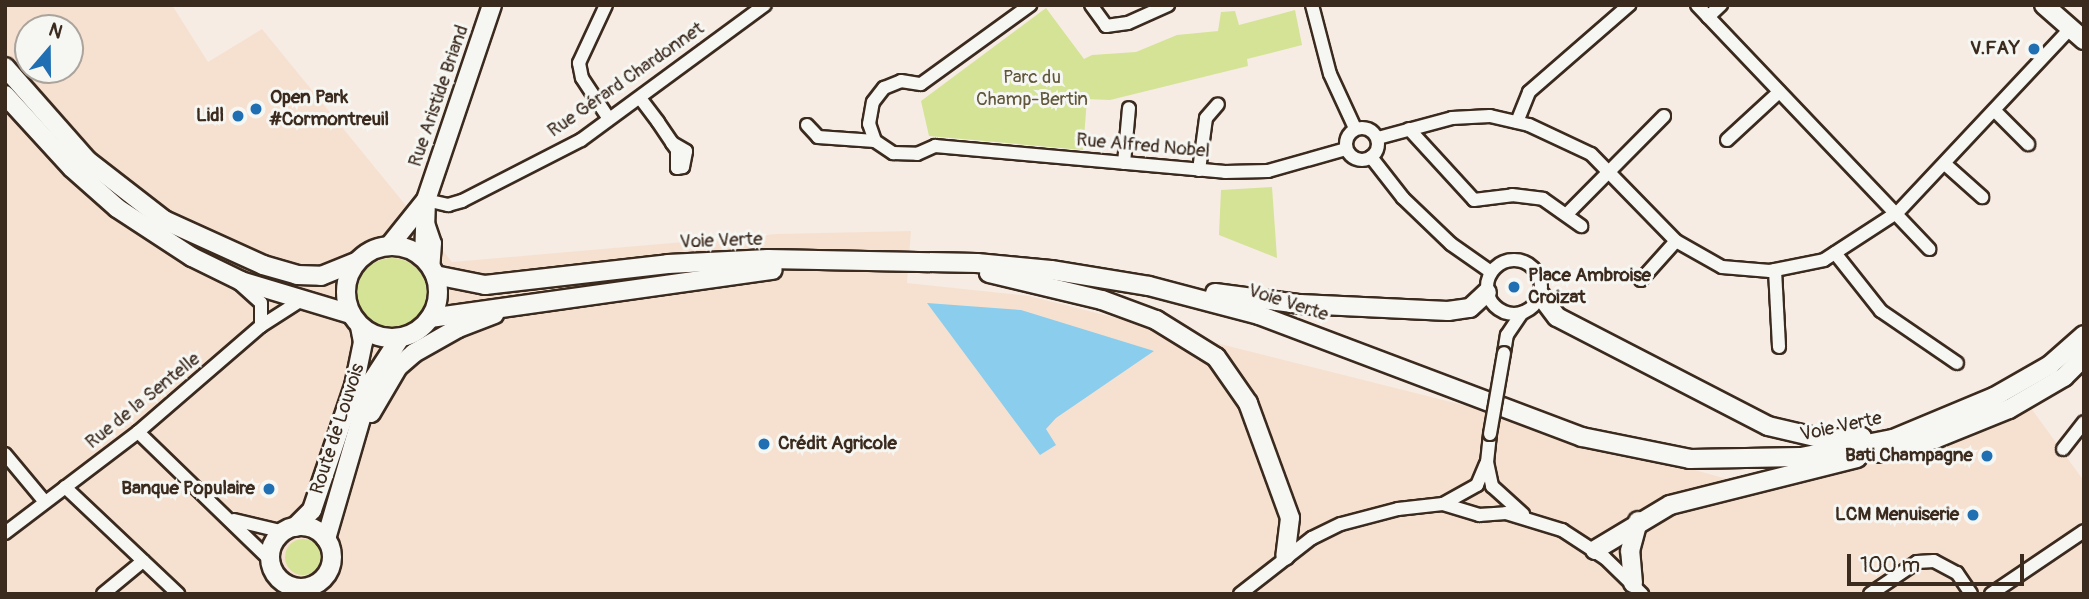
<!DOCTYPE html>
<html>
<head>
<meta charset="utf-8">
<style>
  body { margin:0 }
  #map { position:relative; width:2089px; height:599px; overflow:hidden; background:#f6ece3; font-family:Pangolin,sans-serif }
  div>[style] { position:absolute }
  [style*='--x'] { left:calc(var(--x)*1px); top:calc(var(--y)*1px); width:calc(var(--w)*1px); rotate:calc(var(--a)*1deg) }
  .built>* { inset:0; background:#f6e1d1 }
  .green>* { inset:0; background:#d4e396 }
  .round { border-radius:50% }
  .water>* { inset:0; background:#8bcdec }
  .roads { filter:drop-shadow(2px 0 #3b2a1e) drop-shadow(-2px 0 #3b2a1e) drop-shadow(0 2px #3b2a1e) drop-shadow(0 -2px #3b2a1e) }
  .street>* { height:12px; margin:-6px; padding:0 6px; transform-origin:6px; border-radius:6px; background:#f6f6f2 }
  .street>.ring { margin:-6px; padding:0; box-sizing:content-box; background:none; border:12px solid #f6f6f2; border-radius:50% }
  .secondary>* { height:18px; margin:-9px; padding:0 9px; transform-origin:9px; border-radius:9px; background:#f6f6f2 }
  .secondary>.ring { margin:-9px; padding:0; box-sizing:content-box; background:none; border:18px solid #f6f6f2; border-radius:50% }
  .bridges { filter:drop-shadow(2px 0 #3b2a1e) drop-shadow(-2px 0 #3b2a1e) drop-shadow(0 2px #3b2a1e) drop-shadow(0 -2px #3b2a1e) }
  .street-bridge>* { height:12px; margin:-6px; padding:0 6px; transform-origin:6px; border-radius:6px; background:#f6f6f2 }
  .dots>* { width:19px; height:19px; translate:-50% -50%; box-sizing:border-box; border:4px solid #f6f6f2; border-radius:50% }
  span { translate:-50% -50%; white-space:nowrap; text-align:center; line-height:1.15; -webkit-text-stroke:6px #f6f6f2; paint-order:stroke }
  .poi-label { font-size:19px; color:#3b2a1e; font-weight:700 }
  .right { translate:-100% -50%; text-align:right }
  .left { translate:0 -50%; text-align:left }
  .park-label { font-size:19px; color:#61583c }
  .street-label { font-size:19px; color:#3b2a1e }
  .frame { position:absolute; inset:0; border:7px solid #3b2a1e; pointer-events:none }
  .north { position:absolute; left:14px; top:14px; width:70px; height:70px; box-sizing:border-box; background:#f6f6f2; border:2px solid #aba49d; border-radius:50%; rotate:20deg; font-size:19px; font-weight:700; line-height:28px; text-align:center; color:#3b2a1e }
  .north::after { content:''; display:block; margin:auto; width:24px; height:32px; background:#1f6fb2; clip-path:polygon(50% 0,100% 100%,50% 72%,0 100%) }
  .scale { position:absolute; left:1847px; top:554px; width:177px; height:32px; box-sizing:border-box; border:4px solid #3b2a1e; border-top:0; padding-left:9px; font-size:21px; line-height:24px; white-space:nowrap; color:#3b2a1e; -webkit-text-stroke:5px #f6f6f2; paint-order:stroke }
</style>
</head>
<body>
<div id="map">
  <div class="built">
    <div style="clip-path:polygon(evenodd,5px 5px,172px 5px,208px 62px,262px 29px,452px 262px,777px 234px,911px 231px,907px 283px,1029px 296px,1463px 405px,1752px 486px,2031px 408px,2084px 481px,2084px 594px,5px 594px,5px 5px,28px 28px,70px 28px,70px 70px,28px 70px,28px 28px)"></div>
  </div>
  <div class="green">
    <div style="clip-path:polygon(1046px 8px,1084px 59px,1092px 55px,1136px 52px,1177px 35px,1218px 31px,1221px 12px,1235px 11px,1239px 25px,1295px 10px,1302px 45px,1247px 59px,1248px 66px,1110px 100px,1087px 99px,1083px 150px,929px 136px,921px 101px)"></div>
    <div style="clip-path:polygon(1272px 187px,1277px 258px,1219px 235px,1221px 190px)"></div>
    <div class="round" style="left:357px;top:258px;width:70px;height:70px"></div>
    <div class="round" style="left:285px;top:539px;width:36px;height:36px"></div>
  </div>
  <div class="water">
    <div style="clip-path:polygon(927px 303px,1021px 310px,1154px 351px,1056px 418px,1046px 429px,1056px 445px,1040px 455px)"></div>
  </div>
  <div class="roads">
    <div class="street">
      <div style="--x:606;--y:5;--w:64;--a:115"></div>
      <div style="--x:579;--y:63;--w:15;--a:79"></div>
      <div style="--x:582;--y:78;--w:49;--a:56.6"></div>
      <div style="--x:1091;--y:5;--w:26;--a:54"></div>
      <div style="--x:1106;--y:26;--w:22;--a:-8"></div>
      <div style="--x:1128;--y:23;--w:44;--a:-24.2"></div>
      <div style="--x:1312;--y:5;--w:71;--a:75.4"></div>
      <div style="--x:1330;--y:74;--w:60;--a:65.2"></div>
      <div style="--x:1697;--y:5;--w:337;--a:46.4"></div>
      <div style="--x:1708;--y:17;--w:18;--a:-43"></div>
      <div style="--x:640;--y:98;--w:30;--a:53"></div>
      <div style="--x:658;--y:122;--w:25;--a:56"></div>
      <div style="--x:672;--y:143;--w:9;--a:54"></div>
      <div style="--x:677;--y:150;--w:18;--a:90"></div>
      <div style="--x:677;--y:168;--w:6;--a:-9"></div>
      <div style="--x:683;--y:167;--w:16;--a:-79"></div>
      <div style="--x:686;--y:151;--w:16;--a:-150"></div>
      <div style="--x:1995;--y:111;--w:47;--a:45"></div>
      <div style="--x:1517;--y:122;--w:32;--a:-68"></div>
      <div style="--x:1529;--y:92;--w:133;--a:-41"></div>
      <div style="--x:807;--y:125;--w:16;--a:47"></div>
      <div style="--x:818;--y:137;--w:57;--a:4"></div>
      <div style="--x:875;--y:141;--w:22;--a:34"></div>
      <div style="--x:893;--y:153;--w:24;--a:2"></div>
      <div style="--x:917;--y:154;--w:20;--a:-24"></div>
      <div style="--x:935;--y:146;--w:291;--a:5.1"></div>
      <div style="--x:1225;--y:172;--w:43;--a:-1.3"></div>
      <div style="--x:1268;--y:171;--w:81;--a:-15.8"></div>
      <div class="ring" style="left:1346px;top:128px;width:20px;height:20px"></div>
      <div style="--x:1409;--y:129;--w:96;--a:47.5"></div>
      <div style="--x:1474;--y:200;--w:38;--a:-7"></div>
      <div style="--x:1512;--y:195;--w:31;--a:7"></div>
      <div style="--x:1543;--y:199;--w:47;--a:35.4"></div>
      <div style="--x:1378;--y:138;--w:77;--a:-15.1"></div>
      <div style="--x:1452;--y:118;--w:38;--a:-3"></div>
      <div style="--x:1490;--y:116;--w:40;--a:13"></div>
      <div style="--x:1529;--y:125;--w:68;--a:25.1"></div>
      <div style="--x:1591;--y:154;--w:122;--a:45.7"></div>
      <div style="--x:1676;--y:241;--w:53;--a:29.5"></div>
      <div style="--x:1722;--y:267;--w:48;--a:4.8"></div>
      <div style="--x:1770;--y:271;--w:55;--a:-11.5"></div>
      <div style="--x:1824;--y:260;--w:88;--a:-33"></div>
      <div style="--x:1898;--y:212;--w:250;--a:-46.8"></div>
      <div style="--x:1727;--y:140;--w:71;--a:-42.7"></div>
      <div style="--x:875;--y:141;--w:18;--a:-109"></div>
      <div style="--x:869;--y:124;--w:22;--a:-80"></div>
      <div style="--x:873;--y:102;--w:18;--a:-52"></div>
      <div style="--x:884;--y:88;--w:18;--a:-22"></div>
      <div style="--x:901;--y:81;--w:20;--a:9"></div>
      <div style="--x:921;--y:84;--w:135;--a:-35.9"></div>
      <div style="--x:1371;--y:157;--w:52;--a:52"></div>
      <div style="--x:1403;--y:198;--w:66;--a:43.8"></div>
      <div style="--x:1451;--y:244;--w:49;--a:35"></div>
      <div style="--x:1124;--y:163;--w:55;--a:-84.8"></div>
      <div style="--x:1945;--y:164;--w:50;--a:41.7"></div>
      <div style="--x:1199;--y:170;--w:52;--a:-82.3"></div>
      <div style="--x:1206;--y:118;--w:18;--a:-49"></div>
      <div style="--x:426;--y:200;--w:23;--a:13"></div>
      <div style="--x:448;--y:205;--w:15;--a:-16"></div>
      <div style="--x:462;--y:201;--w:134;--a:-27.1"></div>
      <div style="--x:581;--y:140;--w:228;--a:-36.3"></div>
      <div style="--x:1567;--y:214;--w:138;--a:-45.3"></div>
      <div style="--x:428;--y:223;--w:21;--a:71"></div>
      <div style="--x:435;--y:243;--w:27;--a:94"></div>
      <div style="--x:1835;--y:253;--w:74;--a:51.6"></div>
      <div style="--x:1881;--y:311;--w:92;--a:34.4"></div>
      <div class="ring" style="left:1487px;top:260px;width:42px;height:42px"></div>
      <div style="--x:1775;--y:270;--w:77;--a:87"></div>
      <div style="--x:1641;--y:280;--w:52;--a:-48.1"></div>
      <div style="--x:240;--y:284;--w:28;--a:42"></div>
      <div style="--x:261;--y:303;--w:23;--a:90"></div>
      <div style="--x:1504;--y:353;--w:18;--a:-81"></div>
      <div style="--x:1507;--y:335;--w:27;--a:-56"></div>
      <div style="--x:138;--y:432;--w:185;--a:44.1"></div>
      <div style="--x:1490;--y:434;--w:28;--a:96"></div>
      <div style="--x:1487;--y:462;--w:25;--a:78"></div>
      <div style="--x:1492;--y:486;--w:42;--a:42.1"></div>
      <div style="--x:2063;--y:449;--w:34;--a:-52"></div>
      <div style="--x:5;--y:454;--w:62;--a:50.2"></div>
      <div style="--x:65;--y:487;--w:156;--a:43.4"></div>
      <div style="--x:1443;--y:504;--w:39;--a:-29"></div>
      <div style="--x:1477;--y:485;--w:23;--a:-67"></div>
      <div style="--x:234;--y:520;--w:51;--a:13.5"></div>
      <div style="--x:5;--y:533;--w:167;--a:-37.2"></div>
      <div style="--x:138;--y:432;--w:162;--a:-40.8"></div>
      <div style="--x:261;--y:326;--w:50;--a:-32.7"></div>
      <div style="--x:103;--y:594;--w:52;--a:-39.5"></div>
      <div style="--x:1240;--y:594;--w:91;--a:-37.9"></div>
      <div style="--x:1312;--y:538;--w:32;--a:-26"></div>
      <div style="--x:1341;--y:524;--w:59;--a:-14.7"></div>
      <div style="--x:1398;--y:509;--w:45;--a:-6.3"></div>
      <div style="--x:1443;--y:504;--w:38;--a:17"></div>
      <div style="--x:1479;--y:515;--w:27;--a:-4"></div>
      <div style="--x:1506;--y:513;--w:59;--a:16.9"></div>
      <div style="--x:1562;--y:530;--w:51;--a:33.1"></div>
      <div style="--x:1605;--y:558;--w:52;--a:44.2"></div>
      <div style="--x:1870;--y:594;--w:57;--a:-34.2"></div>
      <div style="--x:1917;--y:562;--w:17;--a:-3"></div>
      <div style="--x:1934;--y:561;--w:26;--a:28"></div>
      <div style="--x:1957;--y:573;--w:25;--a:56"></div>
      <div style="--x:1991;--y:594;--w:112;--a:-34.1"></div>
    </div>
    <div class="secondary">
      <div style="--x:2044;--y:5;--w:53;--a:41.2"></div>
      <div style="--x:5;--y:67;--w:124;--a:48.6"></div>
      <div style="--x:87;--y:160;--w:98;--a:37.9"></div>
      <div style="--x:164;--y:220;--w:109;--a:24.4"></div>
      <div style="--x:263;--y:265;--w:35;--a:16"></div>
      <div style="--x:297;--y:275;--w:24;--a:2"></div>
      <div style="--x:321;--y:276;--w:38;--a:-22"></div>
      <div style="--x:5;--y:95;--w:99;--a:47.5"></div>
      <div style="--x:72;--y:168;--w:60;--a:41.6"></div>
      <div style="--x:117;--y:208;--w:90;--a:33.2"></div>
      <div style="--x:192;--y:257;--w:55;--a:26.1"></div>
      <div style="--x:241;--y:281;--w:114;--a:16.8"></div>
      <div style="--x:390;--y:245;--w:58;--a:-51.3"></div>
      <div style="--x:426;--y:200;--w:206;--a:-71.3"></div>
      <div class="ring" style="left:346px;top:246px;width:74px;height:74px"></div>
      <div style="--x:424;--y:258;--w:58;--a:-88"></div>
      <div style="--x:989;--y:273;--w:116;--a:13.4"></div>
      <div style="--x:1102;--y:300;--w:58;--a:20.3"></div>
      <div style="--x:1156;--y:320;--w:70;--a:31.7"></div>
      <div style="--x:1216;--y:357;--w:56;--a:55.2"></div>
      <div style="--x:1248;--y:403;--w:122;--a:69.9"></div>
      <div style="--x:1290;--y:518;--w:38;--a:97"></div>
      <div style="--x:435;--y:275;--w:51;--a:11.3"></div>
      <div style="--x:485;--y:285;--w:184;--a:-6.5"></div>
      <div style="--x:668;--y:264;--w:100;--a:-2.9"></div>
      <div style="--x:768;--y:259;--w:209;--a:1.1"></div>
      <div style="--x:977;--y:263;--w:74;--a:5.4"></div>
      <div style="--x:1051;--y:270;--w:99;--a:9.3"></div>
      <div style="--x:1149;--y:286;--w:114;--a:14.8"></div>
      <div style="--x:1259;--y:315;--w:345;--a:20.7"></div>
      <div style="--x:1582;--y:437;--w:110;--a:11.5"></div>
      <div style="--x:1690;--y:459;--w:111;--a:-1"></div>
      <div style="--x:1801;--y:457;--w:94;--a:-11.1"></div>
      <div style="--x:1893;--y:439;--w:109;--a:-22.6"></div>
      <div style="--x:1994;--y:397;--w:64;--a:-29.7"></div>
      <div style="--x:2050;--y:365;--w:45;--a:-41.4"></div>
      <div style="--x:1215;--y:293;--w:86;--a:7.4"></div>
      <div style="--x:1300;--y:304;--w:148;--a:2.7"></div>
      <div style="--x:1448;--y:311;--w:22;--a:-8"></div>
      <div style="--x:1470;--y:308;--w:23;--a:-43"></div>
      <div style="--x:1541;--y:296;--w:26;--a:53"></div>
      <div style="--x:1557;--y:317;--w:237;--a:27.3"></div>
      <div style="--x:1768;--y:426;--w:57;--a:13.1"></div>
      <div style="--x:1824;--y:439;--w:38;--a:-3"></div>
      <div style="--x:430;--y:318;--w:346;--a:-8"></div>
      <div style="--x:371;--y:413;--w:53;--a:-59.6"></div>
      <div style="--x:398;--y:367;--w:21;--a:-41"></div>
      <div style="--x:414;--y:353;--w:51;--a:-29.6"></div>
      <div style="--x:458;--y:328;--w:39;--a:-21"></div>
      <div style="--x:1880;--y:453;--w:57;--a:-14.3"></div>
      <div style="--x:1935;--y:439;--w:80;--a:-22.1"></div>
      <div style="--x:2009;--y:409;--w:64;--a:-30.2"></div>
      <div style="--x:2064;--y:377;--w:28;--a:-45"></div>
      <div class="ring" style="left:270px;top:526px;width:44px;height:44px"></div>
      <div style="--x:295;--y:527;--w:24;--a:-45"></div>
      <div style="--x:312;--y:510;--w:131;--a:-71.3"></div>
      <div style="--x:354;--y:386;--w:45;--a:-78.4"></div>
      <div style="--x:363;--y:342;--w:16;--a:-101"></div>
      <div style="--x:326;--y:539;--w:165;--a:-73.8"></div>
      <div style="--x:372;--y:381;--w:51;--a:-56.9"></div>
      <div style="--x:1595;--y:550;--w:87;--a:-31"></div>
      <div style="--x:1670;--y:505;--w:193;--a:-14.1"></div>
      <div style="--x:1633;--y:583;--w:32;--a:-95"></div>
      <div style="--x:1630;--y:551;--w:31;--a:-75"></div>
    </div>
  </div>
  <div class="bridges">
    <div class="street-bridge">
      <div style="--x:1490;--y:434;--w:82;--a:-80.2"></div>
    </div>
  </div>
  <div class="dots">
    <div style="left:2034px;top:49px;background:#1f6fb2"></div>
    <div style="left:256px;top:109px;background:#1f6fb2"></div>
    <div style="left:238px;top:116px;background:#1f6fb2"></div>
    <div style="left:1514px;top:287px;background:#1f6fb2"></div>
    <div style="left:764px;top:444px;background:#1f6fb2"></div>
    <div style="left:1987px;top:456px;background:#1f6fb2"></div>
    <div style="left:269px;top:489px;background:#1f6fb2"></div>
    <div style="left:1973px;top:515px;background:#1f6fb2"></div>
  </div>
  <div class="poi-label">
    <span class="right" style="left:2020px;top:49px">V.FAY</span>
    <span class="left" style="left:270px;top:109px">Open Park<br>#Cormontreuil</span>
    <span class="right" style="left:224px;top:116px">Lidl</span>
    <span class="left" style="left:1528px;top:287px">Place Ambroise<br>Croizat</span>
    <span class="left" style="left:778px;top:444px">Crédit Agricole</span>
    <span class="right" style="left:1973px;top:456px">Bati Champagne</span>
    <span class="right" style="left:255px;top:489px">Banque Populaire</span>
    <span class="right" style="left:1959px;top:515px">LCM Menuiserie</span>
  </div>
  <div class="park-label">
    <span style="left:1032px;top:89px">Parc du<br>Champ-Bertin</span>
  </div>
  <div class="street-label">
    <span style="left:626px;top:80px;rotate:-35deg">Rue Gérard Chardonnet</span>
    <span style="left:439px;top:96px;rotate:-71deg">Rue Aristide Briand</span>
    <span style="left:1143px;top:146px;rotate:5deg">Rue Alfred Nobel</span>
    <span style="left:721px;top:241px;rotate:-2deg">Voie Verte</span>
    <span style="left:1288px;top:303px;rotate:18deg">Voie Verte</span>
    <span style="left:143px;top:401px;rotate:-39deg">Rue de la Sentelle</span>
    <span style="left:1841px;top:427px;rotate:-12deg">Voie Verte</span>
    <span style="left:338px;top:429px;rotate:-72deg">Route de Louvois</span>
  </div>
  <div class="frame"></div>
  <div class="north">N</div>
  <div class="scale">100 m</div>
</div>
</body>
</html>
